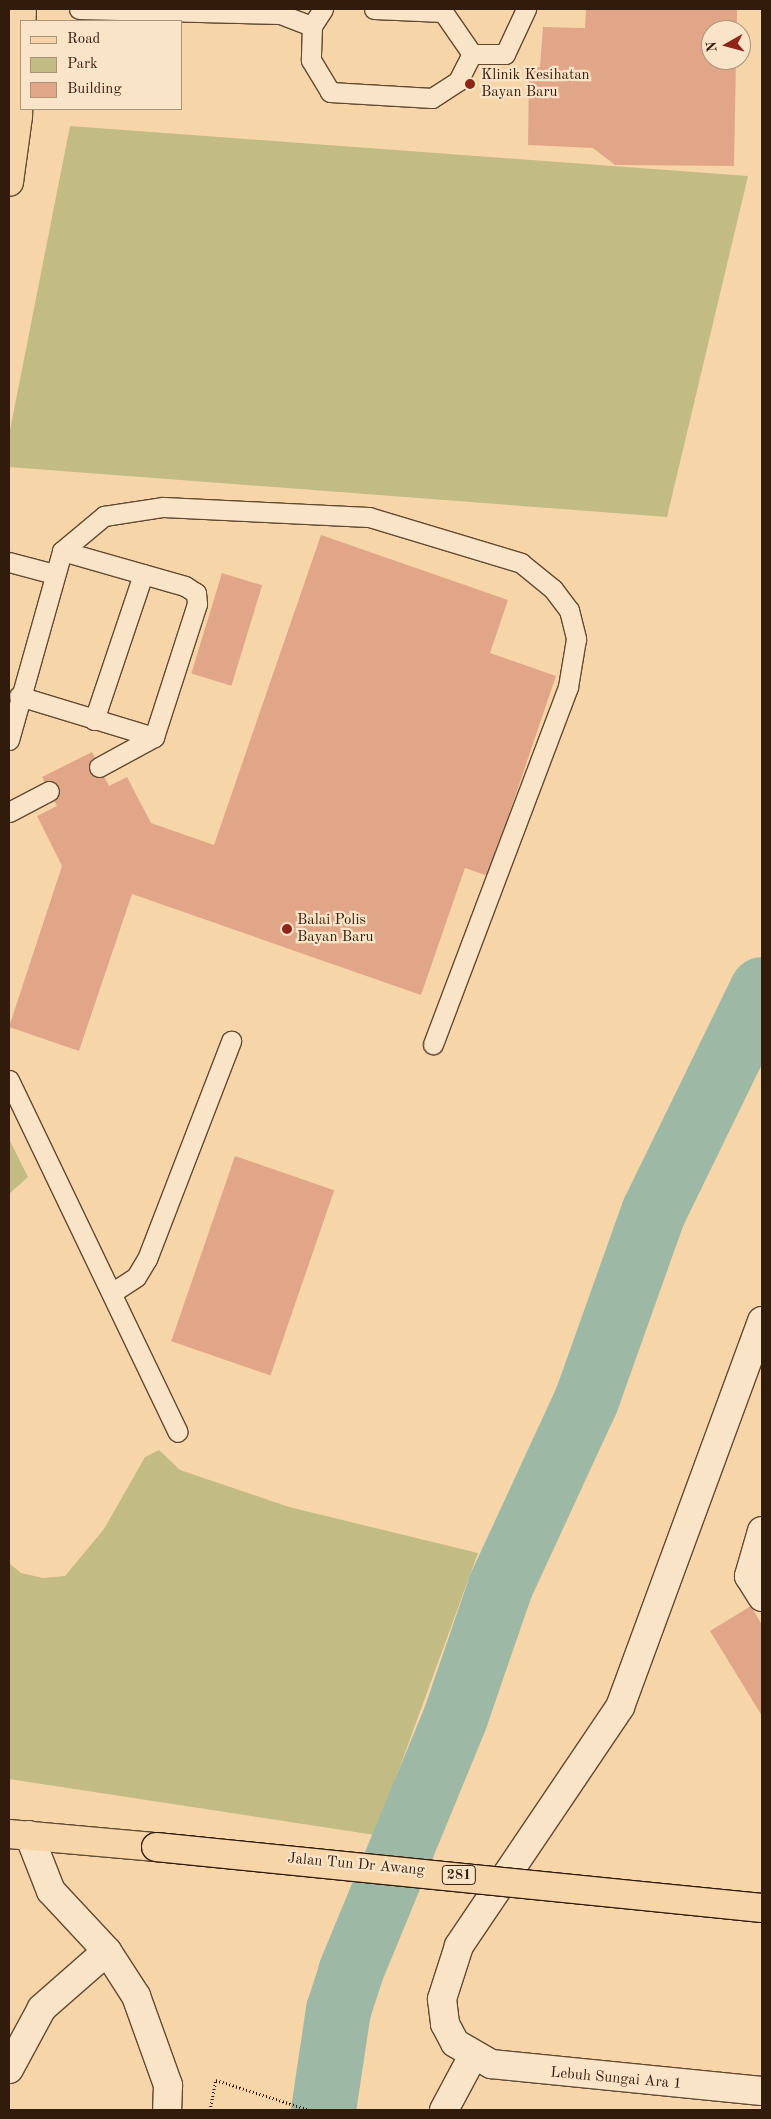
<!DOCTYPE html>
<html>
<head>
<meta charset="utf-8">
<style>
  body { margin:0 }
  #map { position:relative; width:771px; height:2119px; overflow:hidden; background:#f6d6a9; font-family:"Old Standard TT",serif }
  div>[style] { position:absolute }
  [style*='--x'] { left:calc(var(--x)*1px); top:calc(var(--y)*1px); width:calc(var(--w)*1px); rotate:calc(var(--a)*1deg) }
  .green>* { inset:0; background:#c2bc84 }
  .river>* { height:65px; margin:-32.5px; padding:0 32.5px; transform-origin:32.5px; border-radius:32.5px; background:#9db9a6 }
  .building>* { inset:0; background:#e1a688; transform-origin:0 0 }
  .path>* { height:3px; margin-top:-1.5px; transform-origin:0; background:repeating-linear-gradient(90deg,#311b0a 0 1px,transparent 0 3.5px) }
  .roads { filter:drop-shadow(1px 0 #624a32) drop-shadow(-1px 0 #624a32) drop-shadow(0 1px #624a32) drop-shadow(0 -1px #624a32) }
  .lane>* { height:19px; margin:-9.5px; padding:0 9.5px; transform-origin:9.5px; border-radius:9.5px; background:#f9e4c7 }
  .street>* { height:28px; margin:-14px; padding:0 14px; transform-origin:14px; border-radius:14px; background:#f9e4c7 }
  .primary>* { height:28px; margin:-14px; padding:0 14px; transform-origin:14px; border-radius:14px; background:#f6d6a9 }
  .bridges { filter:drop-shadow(1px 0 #311b0a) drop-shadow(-1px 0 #311b0a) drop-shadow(0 1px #311b0a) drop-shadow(0 -1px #311b0a) }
  .primary-bridge>* { height:28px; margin:-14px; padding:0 14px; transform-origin:14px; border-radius:14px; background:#f6d6a9 }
  .dots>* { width:14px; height:14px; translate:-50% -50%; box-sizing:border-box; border:2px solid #f9e4c7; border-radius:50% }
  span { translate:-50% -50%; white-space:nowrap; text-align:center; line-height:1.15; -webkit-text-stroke:4.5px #f9e4c7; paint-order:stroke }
  .shield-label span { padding:1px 4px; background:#f9e4c7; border:1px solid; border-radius:4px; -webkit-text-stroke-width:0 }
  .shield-label { font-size:14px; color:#311b0a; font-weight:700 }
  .poi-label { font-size:15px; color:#311b0a }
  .left { translate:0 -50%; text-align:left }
  .street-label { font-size:15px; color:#311b0a }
  .frame { position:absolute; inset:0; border:10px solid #311b0a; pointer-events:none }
  .legend { position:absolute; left:20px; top:20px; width:162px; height:90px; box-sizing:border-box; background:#f9e4c7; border:1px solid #a9947b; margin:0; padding:6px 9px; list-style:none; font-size:15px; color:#311b0a }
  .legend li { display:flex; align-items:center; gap:10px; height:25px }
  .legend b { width:25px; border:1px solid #a9947b }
  .north { position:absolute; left:701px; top:20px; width:50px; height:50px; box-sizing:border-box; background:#f9e4c7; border:1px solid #a9947b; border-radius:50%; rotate:263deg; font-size:14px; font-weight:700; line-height:20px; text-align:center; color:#311b0a }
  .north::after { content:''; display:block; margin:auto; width:18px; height:22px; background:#8f2418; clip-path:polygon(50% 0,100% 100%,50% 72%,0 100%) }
</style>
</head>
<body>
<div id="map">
  <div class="green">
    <div style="clip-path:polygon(70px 126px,748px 176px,667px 517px,9px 467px,9px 435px)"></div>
    <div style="clip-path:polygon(9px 1139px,28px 1177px,9px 1194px)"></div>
    <div style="clip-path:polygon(159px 1450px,180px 1470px,289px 1507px,478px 1553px,375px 1835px,9px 1779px,9px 1563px,21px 1573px,43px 1578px,65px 1576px,104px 1529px,145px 1457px)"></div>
  </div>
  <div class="river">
    <div style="--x:323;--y:2110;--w:101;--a:-81.5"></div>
    <div style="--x:338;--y:2010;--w:40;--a:-72"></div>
    <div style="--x:350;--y:1972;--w:276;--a:-67.6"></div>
    <div style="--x:455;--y:1717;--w:139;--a:-71"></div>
    <div style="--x:500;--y:1586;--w:205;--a:-65.2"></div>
    <div style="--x:586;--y:1400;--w:200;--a:-70.4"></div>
    <div style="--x:653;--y:1212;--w:248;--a:-64"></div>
  </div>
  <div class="building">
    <div style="clip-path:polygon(586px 9px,737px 9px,737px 30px,711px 30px,711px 60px,736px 60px,734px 166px,615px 165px,593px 148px,528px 145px,529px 68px,540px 67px,543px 27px,585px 28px)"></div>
    <div style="clip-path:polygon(321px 535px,508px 600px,490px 653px,556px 676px,488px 876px,465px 868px,421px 995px,132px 894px,79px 1051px,9px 1027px,62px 866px,37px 816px,57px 806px,42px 777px,92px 752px,109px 786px,127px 777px,151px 823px,214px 845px)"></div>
    <div style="left:222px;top:573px;width:42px;height:105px;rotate:17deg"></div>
    <div style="left:235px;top:1156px;width:105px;height:196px;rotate:19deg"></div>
    <div style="clip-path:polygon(751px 1606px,762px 1625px,762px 1716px,710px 1631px)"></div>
  </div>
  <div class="path">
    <div style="--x:210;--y:2110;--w:31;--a:-79"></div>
    <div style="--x:216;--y:2080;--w:99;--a:17.7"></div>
  </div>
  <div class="roads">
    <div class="lane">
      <div style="--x:79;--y:9;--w:201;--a:1.4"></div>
      <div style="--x:280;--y:14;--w:34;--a:21"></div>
      <div style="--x:323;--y:9;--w:20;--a:123"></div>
      <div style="--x:312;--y:26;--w:34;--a:92"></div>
      <div style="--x:311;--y:60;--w:37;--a:59"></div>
      <div style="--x:330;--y:92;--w:102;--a:3.4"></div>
      <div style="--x:432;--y:98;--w:31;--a:-33"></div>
      <div style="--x:458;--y:81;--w:30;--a:-63"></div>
      <div style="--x:374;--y:9;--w:69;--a:2.5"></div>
      <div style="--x:443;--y:12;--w:51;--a:55.4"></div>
      <div style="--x:472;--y:54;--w:33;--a:0"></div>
      <div style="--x:505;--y:54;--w:50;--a:-65"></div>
      <div style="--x:9;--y:562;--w:47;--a:14.9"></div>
      <div style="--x:19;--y:696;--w:141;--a:16.9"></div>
      <div style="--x:154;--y:737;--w:140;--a:-72.1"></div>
      <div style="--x:197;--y:604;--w:11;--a:-95"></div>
      <div style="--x:196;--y:593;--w:13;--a:-148"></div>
      <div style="--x:185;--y:586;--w:128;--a:-164.1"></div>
      <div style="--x:94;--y:720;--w:154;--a:-71.4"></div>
      <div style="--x:9;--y:740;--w:196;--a:-74.3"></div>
      <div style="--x:62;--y:551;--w:55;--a:-39.8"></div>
      <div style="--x:104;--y:516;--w:60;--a:-8.7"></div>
      <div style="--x:163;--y:507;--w:206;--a:2.8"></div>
      <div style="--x:369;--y:517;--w:159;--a:16.8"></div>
      <div style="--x:521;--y:563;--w:41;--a:39.1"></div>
      <div style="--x:553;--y:589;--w:26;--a:53"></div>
      <div style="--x:569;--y:610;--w:30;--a:76"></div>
      <div style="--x:576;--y:639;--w:49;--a:99.5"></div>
      <div style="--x:568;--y:687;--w:382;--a:110.7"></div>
      <div style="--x:99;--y:767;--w:63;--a:-28.6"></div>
      <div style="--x:9;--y:812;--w:45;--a:-27.7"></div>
      <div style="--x:9;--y:1080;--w:390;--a:64.4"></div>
      <div style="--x:113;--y:1292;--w:27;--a:-33"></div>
      <div style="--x:136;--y:1277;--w:21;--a:-59"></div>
      <div style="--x:147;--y:1259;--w:234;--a:-68.9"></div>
    </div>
    <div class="street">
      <div style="--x:762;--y:1321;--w:411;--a:110.2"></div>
      <div style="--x:620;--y:1707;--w:288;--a:124"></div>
      <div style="--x:459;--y:1946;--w:56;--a:107.8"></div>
      <div style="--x:442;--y:1999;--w:25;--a:83"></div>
      <div style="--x:445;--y:2024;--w:21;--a:62"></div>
      <div style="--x:455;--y:2043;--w:42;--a:30.3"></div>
      <div style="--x:491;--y:2064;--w:272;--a:5.7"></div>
      <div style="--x:762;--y:1531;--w:47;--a:106.1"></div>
      <div style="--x:749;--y:1576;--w:25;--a:58"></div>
      <div style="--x:29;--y:1835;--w:60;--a:68.6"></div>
      <div style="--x:51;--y:1891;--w:82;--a:47"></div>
      <div style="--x:107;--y:1951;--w:54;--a:57.2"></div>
      <div style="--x:136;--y:1996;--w:95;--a:70.2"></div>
      <div style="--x:168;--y:2085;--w:25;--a:92"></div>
      <div style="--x:9;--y:2069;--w:69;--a:-61.6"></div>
      <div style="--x:42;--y:2008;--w:86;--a:-41.2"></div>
      <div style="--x:444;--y:2110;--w:61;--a:-61.8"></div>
    </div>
    <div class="primary">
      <div style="--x:9;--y:182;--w:67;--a:-82.2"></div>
      <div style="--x:18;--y:116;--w:107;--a:-87.9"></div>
      <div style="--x:9;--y:1834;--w:148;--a:5.1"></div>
    </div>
  </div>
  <div class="bridges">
    <div class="primary-bridge">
      <div style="--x:156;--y:1847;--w:609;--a:5.75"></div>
    </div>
  </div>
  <div class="dots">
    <div style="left:470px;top:84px;background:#8f2418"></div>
    <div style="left:287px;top:929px;background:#8f2418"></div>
  </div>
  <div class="shield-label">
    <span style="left:459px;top:1875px">281</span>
  </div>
  <div class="poi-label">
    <span class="left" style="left:481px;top:84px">Klinik Kesihatan<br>Bayan Baru</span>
    <span class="left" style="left:297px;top:929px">Balai Polis<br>Bayan Baru</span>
  </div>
  <div class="street-label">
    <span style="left:356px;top:1865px;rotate:5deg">Jalan Tun Dr Awang</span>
    <span style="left:616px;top:2079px;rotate:5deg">Lebuh Sungai Ara 1</span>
  </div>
  <div class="frame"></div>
  <ul class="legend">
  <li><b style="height:6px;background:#f6d6a9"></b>Road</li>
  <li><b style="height:14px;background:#c2bc84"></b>Park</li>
  <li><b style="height:14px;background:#e1a688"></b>Building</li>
  </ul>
  <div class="north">N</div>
</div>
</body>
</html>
